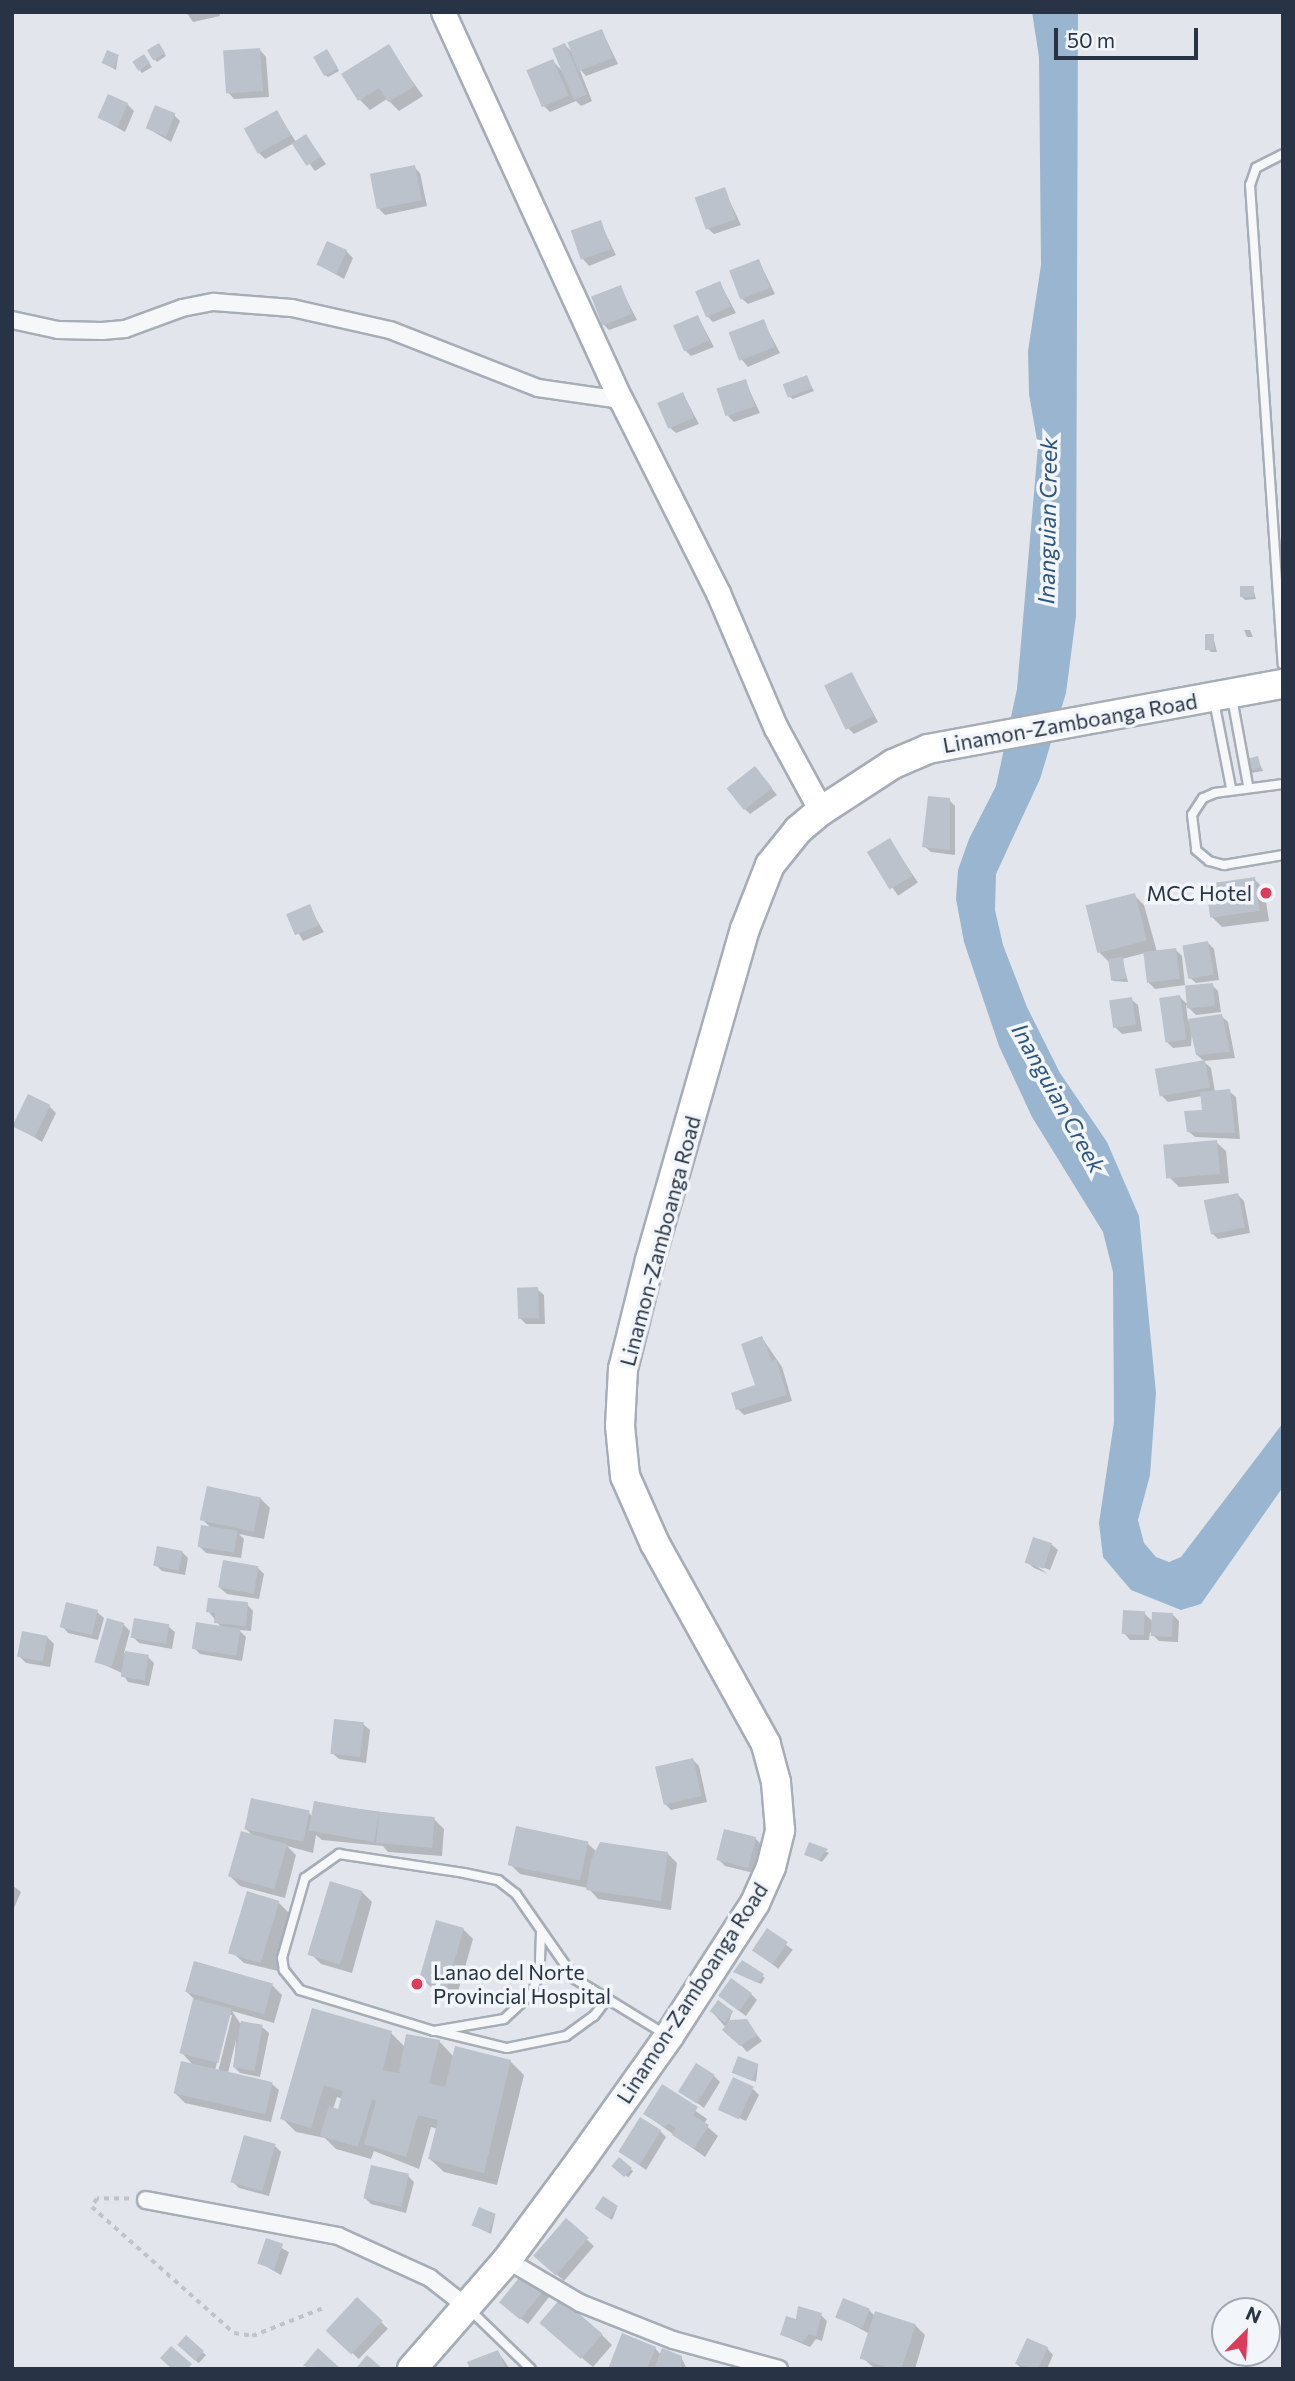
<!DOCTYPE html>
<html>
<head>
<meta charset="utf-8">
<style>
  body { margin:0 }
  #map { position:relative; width:1295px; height:2381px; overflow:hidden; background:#e2e6ec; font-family:Commissioner,sans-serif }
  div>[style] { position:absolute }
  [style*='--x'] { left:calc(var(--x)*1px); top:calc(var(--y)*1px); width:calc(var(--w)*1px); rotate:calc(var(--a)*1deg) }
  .water>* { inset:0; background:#9ab5cf }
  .shadow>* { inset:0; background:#0003; transform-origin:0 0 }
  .building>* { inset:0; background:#bbc2cc; transform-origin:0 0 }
  .path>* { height:3.5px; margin-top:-1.75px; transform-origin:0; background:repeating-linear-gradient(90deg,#c0c4ca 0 5px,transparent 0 10px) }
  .roads { filter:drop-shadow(2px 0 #a6adb7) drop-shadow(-2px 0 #a6adb7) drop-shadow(0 2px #a6adb7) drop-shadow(0 -2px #a6adb7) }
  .lane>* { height:8px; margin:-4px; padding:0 4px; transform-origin:4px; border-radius:4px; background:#f5f7f9 }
  .street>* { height:16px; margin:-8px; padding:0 8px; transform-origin:8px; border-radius:8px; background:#f5f7f9 }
  .secondary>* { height:23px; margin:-11.5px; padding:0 11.5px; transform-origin:11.5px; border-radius:11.5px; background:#fff }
  .highway>* { height:28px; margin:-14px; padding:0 14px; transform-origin:14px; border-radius:14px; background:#fff }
  .dots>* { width:19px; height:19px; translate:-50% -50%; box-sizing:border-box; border:4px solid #f2f5f9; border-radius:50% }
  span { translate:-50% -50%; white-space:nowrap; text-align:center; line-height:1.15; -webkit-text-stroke:7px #f2f5f9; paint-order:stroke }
  .street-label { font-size:21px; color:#283446 }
  .poi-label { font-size:21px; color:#283446 }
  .right { translate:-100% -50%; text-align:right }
  .left { translate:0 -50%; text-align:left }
  .water-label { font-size:23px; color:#2e557e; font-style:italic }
  .frame { position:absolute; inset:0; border:14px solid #283446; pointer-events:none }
  .north { position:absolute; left:1211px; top:2297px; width:70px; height:70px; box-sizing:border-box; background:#f2f5f9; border:2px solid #a1a8b1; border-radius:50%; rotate:24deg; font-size:19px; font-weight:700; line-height:28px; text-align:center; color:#283446 }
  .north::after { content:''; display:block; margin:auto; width:24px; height:32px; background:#dc3c5a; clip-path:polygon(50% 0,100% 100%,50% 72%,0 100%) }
  .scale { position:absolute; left:1054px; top:28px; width:144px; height:32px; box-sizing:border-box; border:4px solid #283446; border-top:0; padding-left:9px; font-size:21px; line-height:24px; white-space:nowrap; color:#283446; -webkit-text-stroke:5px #f2f5f9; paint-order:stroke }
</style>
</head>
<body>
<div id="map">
  <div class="water">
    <div style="clip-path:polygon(1032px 12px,1078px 12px,1076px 616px,1066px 693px,1040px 779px,996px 874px,995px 910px,1003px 945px,1027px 1007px,1060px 1073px,1107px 1142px,1139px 1216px,1156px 1393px,1150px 1475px,1138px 1520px,1144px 1543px,1156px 1557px,1169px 1562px,1181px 1557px,1283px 1423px,1283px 1487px,1201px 1604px,1181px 1610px,1131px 1590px,1103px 1557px,1099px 1523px,1114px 1422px,1113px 1272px,1103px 1232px,1032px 1117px,999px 1046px,964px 942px,956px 899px,958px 870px,969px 839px,996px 786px,1017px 689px,1038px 446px,1029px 394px,1028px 351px,1041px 265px,1039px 57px)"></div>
  </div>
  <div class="shadow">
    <div style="clip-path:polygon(186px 12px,219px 12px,220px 16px,193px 22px)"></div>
    <div style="clip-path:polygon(602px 31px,618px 64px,586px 76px,579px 68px,592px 101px,581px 106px,576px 101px,550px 112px,543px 105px,553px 61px,563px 72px,565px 45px,574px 54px)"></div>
    <div style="clip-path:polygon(388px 47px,423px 96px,399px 111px,387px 99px,370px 110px,360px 100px)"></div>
    <div style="clip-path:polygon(161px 48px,166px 56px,157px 62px,155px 60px)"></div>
    <div style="clip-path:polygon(260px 50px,266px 57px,269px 97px,234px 99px,228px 92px)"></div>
    <div style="clip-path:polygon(329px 54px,339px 71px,328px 77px,325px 75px)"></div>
    <div style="clip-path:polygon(118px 57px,116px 70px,103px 63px)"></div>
    <div style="clip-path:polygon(146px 59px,152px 67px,142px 73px,140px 71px)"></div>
    <div style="clip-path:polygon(127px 104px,134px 111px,125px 132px,100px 118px)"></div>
    <div style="clip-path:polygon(277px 112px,296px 142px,306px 136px,326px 164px,315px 171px,294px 143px,265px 159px,259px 153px)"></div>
    <div style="clip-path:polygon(174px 115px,180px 121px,171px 142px,147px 128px)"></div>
    <div style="clip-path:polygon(414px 167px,420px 173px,427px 206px,385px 215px,379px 209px)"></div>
    <div style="clip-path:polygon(724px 189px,741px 225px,714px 234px,707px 228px)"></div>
    <div style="clip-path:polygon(600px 222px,616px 255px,589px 266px,583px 259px)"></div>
    <div style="clip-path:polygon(346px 251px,353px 258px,344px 279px,319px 265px)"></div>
    <div style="clip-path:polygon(759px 261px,775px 294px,748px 304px,741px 298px)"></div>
    <div style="clip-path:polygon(720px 283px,736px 313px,713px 322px,707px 316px)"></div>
    <div style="clip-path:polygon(620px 287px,637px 320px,609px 330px,603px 324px)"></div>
    <div style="clip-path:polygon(698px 317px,714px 347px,691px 356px,685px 350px)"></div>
    <div style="clip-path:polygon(763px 321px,780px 353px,748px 367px,742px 360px)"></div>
    <div style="clip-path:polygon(806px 377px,814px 391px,793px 399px,790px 397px)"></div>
    <div style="clip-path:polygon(745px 381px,760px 413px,734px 422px,728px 416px)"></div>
    <div style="clip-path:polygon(683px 394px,699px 424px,676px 433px,669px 427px)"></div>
    <div style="clip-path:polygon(1253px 588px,1256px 599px,1245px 600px,1242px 597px)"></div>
    <div style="clip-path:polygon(1244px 630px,1250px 630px,1253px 637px,1247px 637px)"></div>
    <div style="clip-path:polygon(1213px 636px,1217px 652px,1211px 652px,1208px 649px)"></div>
    <div style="clip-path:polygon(852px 674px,878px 722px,854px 734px,848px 728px)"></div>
    <div style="clip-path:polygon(1257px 758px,1263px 771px,1251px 773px,1248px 771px)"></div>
    <div style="clip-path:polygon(755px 768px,777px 795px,750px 814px,744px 808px)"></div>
    <div style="clip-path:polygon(949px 800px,955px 806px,955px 855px,931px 852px,924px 846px)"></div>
    <div style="left:890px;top:841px;width:50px;height:24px;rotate:56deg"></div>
    <div style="clip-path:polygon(1254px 879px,1264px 889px,1269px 921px,1222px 927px,1212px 917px)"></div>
    <div style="clip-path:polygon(1134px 895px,1144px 905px,1157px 952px,1175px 949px,1182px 956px,1185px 985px,1155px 989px,1149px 983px,1145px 953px,1122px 959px,1128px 982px,1113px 981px,1110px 963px,1099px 952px)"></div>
    <div style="clip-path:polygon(309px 907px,324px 932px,303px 941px,288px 915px)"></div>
    <div style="clip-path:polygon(1208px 943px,1214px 949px,1219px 980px,1196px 983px,1189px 977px)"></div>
    <div style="clip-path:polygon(1212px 985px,1218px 991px,1221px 1012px,1196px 1015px,1186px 1005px,1188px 1021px,1221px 1016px,1228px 1022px,1235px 1058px,1204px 1061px,1197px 1055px,1192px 1030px,1191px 1046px,1173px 1048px,1166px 1041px,1180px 997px,1190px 1007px)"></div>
    <div style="clip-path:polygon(1131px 999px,1138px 1005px,1142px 1031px,1122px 1034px,1115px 1027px)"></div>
    <div style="clip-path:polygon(1204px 1062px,1211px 1068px,1215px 1092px,1229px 1091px,1236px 1097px,1240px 1139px,1195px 1137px,1188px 1131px,1204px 1111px,1202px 1096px,1168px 1102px,1162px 1096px)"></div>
    <div style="clip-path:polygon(50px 1107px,56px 1113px,42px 1142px,14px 1125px)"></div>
    <div style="clip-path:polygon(1216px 1142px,1226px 1151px,1229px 1183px,1179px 1187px,1169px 1177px)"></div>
    <div style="clip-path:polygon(1238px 1195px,1244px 1201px,1250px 1233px,1218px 1239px,1212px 1233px)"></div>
    <div style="clip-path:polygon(537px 1289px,544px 1295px,545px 1324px,526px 1324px,520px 1318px)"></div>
    <div style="clip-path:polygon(762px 1338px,782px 1367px,792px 1401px,744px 1415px,738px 1409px,757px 1387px)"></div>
    <div style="clip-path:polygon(260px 1498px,270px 1508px,264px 1539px,239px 1534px,244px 1539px,241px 1558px,206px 1553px,199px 1546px,212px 1529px,202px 1519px)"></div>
    <div style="clip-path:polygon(1051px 1544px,1058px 1550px,1050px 1570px,1032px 1563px,1048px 1574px,1034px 1568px,1027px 1562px)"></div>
    <div style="clip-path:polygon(182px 1552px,188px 1558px,185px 1575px,162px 1571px,156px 1565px)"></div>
    <div style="clip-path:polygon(257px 1567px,264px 1574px,259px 1599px,227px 1594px,220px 1588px)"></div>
    <div style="clip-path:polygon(247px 1604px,253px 1611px,251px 1631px,239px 1630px,246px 1637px,242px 1661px,200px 1654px,194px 1648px,222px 1628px,208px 1611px)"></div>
    <div style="clip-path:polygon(97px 1612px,104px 1618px,98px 1640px,68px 1633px,62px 1626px)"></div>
    <div style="clip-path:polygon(1144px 1613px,1153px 1622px,1172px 1614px,1179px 1621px,1178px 1642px,1159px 1641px,1150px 1632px,1149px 1640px,1130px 1640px,1124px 1633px)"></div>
    <div style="clip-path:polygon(123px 1624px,130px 1631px,124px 1653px,148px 1657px,154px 1663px,149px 1686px,128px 1682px,122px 1673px,98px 1662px)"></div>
    <div style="clip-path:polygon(168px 1626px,175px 1632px,172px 1649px,139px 1643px,133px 1637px)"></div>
    <div style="clip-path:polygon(47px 1637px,54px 1644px,50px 1667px,26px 1663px,20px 1657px)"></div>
    <div style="clip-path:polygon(363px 1724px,370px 1730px,366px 1763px,339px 1759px,332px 1753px)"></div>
    <div style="clip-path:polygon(693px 1760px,699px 1766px,707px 1802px,671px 1810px,665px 1804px)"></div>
    <div style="clip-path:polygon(315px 1803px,434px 1819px,444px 1829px,442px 1856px,388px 1852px,383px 1846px,322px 1840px,316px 1835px,313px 1853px,287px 1846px,296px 1855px,285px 1898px,240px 1886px,230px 1876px,254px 1837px,246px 1829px,309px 1813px,313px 1817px)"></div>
    <div style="clip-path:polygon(755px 1838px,761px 1844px,754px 1873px,725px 1866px,719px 1860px)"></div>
    <div style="clip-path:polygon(587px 1843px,597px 1852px,667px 1853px,677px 1863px,671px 1910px,598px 1899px,588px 1888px,520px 1874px,510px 1864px)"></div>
    <div style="clip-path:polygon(810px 1844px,829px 1853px,822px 1862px,806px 1854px)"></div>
    <div style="clip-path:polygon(12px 1885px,21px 1892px,14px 1908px,12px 1908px)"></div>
    <div style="clip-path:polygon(362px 1892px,372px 1902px,352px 1973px,321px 1964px,311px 1954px)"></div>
    <div style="clip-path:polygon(279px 1903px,289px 1913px,278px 1971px,244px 1963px,234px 1954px)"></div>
    <div style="clip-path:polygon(463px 1929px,473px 1939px,457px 1995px,432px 1988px,422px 1979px)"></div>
    <div style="left:768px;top:1931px;width:31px;height:24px;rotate:37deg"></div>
    <div style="clip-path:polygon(735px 1972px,762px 1976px,765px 1978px,761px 1984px)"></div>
    <div style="clip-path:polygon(evenodd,272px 1985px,282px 1995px,274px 2023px,232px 2011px,240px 2023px,262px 2027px,269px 2033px,260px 2077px,240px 2073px,234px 2067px,236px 2040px,228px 2073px,272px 2084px,279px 2090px,271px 2122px,185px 2103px,175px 2093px,194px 2066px,182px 2053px,194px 1999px,187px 1992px,272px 1985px,228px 2015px,232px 2015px,218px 2072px,215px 2071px,228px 2015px)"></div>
    <div style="clip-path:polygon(751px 1994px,757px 2000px,746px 2016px,727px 2002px)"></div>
    <div style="clip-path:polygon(evenodd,313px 2010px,391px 2033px,406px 2048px,439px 2041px,454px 2057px,510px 2061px,524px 2075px,497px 2185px,444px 2172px,430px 2159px,438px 2129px,431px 2127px,419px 2169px,374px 2151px,371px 2159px,336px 2149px,325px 2138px,296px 2132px,282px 2118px,313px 2010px,337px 2097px,343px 2099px,339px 2111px,333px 2109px,337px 2097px)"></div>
    <div style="clip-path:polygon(732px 2012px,729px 2022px,746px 2021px,762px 2041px,747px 2052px,714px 2014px)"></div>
    <div style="clip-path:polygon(758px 2065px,756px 2082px,734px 2073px)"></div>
    <div style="clip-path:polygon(714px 2076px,720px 2082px,704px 2108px,681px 2091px)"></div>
    <div style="clip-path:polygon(662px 2087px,707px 2119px,704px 2124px,718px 2136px,705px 2157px,645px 2114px)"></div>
    <div style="clip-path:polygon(753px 2089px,759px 2095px,746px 2121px,719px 2109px)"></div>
    <div style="clip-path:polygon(660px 2131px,666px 2137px,646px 2170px,621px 2152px)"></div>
    <div style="clip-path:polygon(275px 2146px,281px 2152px,269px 2196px,239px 2188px,233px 2182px)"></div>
    <div style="left:619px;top:2160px;width:18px;height:8px;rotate:38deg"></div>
    <div style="clip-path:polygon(408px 2176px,414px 2182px,406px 2213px,371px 2204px,365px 2198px)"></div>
    <div style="clip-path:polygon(617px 2208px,612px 2220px,599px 2211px)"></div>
    <div style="clip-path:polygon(495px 2216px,491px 2234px,473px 2225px)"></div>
    <div style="clip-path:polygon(566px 2221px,594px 2246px,564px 2281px,542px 2262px)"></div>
    <div style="clip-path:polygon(268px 2241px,289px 2252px,281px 2275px,260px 2263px)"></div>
    <div style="clip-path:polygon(543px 2291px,549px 2297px,528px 2324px,508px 2309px)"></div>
    <div style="left:357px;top:2299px;width:43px;height:42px;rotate:44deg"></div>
    <div style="clip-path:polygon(869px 2310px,875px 2316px,915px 2325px,925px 2335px,915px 2369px,875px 2369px,863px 2358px,870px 2334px,838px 2317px)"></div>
    <div style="clip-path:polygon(821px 2315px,827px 2321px,822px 2341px,816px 2339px,810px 2347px,782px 2335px,797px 2321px)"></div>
    <div style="clip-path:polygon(552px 2333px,602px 2335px,612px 2345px,593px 2367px)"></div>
    <div style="left:186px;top:2337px;width:27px;height:11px;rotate:42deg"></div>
    <div style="clip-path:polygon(655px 2348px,661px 2355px,681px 2357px,687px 2369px,611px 2369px)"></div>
    <div style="clip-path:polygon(1047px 2348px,1053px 2355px,1047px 2369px,1022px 2369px,1017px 2364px)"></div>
    <div style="clip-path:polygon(498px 2352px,510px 2369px,472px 2369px)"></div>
    <div style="clip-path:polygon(305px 2366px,339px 2369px,309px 2369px)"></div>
  </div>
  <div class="building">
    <div style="left:602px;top:29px;width:31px;height:37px;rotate:69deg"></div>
    <div style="left:159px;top:43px;width:12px;height:14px;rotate:59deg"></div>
    <div style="left:565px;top:43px;width:56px;height:14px;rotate:67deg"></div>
    <div style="clip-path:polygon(389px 44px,415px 86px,388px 102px,379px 88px,358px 101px,341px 74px)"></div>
    <div style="left:260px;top:48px;width:43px;height:37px;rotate:86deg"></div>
    <div style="left:327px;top:49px;width:22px;height:16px;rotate:60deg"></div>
    <div style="left:107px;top:50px;width:13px;height:14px;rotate:23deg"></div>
    <div style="left:144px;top:54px;width:11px;height:14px;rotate:56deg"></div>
    <div style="left:553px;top:59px;width:40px;height:29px;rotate:67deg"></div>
    <div style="left:108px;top:94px;width:22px;height:26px;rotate:24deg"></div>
    <div style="left:155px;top:105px;width:22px;height:25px;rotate:22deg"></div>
    <div style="left:277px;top:110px;width:29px;height:38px;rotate:61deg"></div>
    <div style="left:306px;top:134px;width:27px;height:17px;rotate:57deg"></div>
    <div style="left:415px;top:165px;width:36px;height:46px;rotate:79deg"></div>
    <div style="left:725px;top:187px;width:34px;height:32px;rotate:71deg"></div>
    <div style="left:601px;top:220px;width:31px;height:32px;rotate:71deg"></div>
    <div style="left:327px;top:241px;width:22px;height:26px;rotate:24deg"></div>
    <div style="left:759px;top:259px;width:31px;height:32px;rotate:69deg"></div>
    <div style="left:720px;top:281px;width:28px;height:27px;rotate:67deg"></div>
    <div style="left:621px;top:285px;width:31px;height:32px;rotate:69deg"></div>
    <div style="left:698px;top:315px;width:28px;height:27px;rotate:67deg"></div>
    <div style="left:764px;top:319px;width:30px;height:38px;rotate:69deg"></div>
    <div style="left:807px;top:375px;width:14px;height:26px;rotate:69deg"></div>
    <div style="left:746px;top:379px;width:29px;height:31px;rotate:72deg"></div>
    <div style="left:683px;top:392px;width:28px;height:28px;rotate:67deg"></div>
    <div style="left:1254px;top:586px;width:11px;height:14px;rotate:90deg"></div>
    <div style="left:1205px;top:634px;width:9px;height:16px"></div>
    <div style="left:852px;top:672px;width:49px;height:31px;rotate:64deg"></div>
    <div style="left:1258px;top:756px;width:12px;height:15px;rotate:76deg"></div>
    <div style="left:755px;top:766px;width:28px;height:36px;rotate:52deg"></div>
    <div style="clip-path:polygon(928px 796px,950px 798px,950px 850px,922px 847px)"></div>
    <div style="left:890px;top:838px;width:44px;height:27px;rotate:59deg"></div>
    <div style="left:1255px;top:877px;width:34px;height:50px;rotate:82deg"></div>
    <div style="left:1135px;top:893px;width:49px;height:51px;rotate:76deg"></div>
    <div style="left:310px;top:904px;width:23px;height:26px;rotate:67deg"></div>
    <div style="left:1208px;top:941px;width:34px;height:26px;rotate:80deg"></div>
    <div style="left:1176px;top:948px;width:31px;height:33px;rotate:83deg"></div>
    <div style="left:1123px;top:957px;width:22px;height:15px;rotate:82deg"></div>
    <div style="left:1213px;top:983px;width:23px;height:28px;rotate:85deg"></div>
    <div style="left:1180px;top:995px;width:45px;height:21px;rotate:82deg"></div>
    <div style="left:1132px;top:997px;width:28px;height:23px;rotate:82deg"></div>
    <div style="clip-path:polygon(1222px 1014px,1230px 1052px,1196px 1055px,1188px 1019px)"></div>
    <div style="left:1205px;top:1060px;width:28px;height:51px;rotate:80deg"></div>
    <div style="clip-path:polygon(1230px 1089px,1235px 1133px,1187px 1132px,1184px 1111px,1202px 1110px,1200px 1092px)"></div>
    <div style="left:28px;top:1094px;width:25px;height:36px;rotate:26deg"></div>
    <div style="left:1217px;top:1140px;width:34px;height:54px;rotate:85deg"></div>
    <div style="left:1238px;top:1193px;width:35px;height:35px;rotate:78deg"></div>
    <div style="left:538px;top:1287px;width:31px;height:21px;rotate:88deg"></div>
    <div style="clip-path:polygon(762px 1336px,772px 1361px,776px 1359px,787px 1395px,736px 1410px,731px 1393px,755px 1385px,741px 1344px)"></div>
    <div style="left:207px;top:1486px;width:55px;height:35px;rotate:12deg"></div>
    <div style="left:201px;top:1525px;width:37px;height:22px;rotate:9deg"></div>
    <div style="left:1033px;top:1537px;width:20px;height:27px;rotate:18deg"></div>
    <div style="left:157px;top:1546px;width:26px;height:20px;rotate:11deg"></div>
    <div style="left:223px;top:1560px;width:36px;height:28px;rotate:10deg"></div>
    <div style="clip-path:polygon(208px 1598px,248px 1602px,246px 1626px,214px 1623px,215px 1613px,206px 1612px)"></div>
    <div style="left:66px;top:1602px;width:33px;height:26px;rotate:14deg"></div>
    <div style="left:1123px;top:1610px;width:22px;height:24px;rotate:3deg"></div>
    <div style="left:1152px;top:1612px;width:21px;height:24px;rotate:3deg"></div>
    <div style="left:107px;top:1618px;width:18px;height:46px;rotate:16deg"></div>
    <div style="left:134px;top:1618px;width:36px;height:20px;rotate:10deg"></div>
    <div style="left:196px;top:1622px;width:45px;height:27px;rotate:9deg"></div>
    <div style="left:22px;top:1631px;width:26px;height:26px;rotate:11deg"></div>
    <div style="left:125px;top:1651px;width:24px;height:26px;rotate:9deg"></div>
    <div style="left:334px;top:1719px;width:30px;height:35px;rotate:6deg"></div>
    <div style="left:693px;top:1758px;width:39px;height:39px;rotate:77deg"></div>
    <div style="left:251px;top:1798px;width:60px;height:32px;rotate:12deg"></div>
    <div style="left:314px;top:1801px;width:66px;height:30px;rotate:10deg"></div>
    <div style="left:379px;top:1812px;width:56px;height:31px;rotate:5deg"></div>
    <div style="left:516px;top:1826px;width:74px;height:40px;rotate:12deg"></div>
    <div style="left:724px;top:1829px;width:33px;height:32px;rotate:14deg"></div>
    <div style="left:241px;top:1831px;width:48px;height:47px;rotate:16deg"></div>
    <div style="clip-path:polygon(600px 1842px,668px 1852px,661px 1901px,586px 1890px,591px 1860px)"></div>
    <div style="clip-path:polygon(809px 1842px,828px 1849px,819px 1860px,804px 1855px)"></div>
    <div style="left:330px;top:1881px;width:34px;height:77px;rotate:17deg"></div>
    <div style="left:247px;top:1891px;width:34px;height:65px;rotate:17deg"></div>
    <div style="left:436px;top:1920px;width:29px;height:61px;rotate:16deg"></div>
    <div style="left:767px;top:1928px;width:25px;height:27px;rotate:34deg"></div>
    <div style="clip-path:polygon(742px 1960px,764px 1974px,758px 1983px,733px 1972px)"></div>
    <div style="left:194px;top:1961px;width:82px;height:32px;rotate:16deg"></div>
    <div style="left:731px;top:1978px;width:26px;height:22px;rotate:36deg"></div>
    <div style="left:193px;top:1999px;width:40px;height:56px;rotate:14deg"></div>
    <div style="left:718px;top:2000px;width:19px;height:14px;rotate:36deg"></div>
    <div style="clip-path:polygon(312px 2008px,392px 2031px,383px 2070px,399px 2073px,406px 2034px,440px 2040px,429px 2083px,445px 2087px,455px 2046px,511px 2060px,484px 2173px,428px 2159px,438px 2120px,418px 2115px,406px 2157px,364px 2144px,376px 2101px,372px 2099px,358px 2147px,320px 2136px,329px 2106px,338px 2109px,343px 2091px,324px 2085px,311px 2128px,280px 2119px)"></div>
    <div style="clip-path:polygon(747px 2019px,757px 2035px,740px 2046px,722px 2030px,730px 2020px)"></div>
    <div style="left:241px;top:2021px;width:22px;height:47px;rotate:10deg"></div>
    <div style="left:738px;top:2056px;width:22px;height:18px;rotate:21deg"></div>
    <div style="left:181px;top:2061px;width:94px;height:33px;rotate:13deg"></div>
    <div style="left:696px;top:2063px;width:22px;height:34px;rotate:32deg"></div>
    <div style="left:733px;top:2077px;width:23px;height:36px;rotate:25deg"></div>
    <div style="clip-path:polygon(662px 2084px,698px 2107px,693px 2115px,709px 2125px,694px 2149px,672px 2135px,676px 2128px,669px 2124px,664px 2127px,643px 2114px)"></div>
    <div style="left:640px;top:2117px;width:25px;height:41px;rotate:32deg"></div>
    <div style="left:244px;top:2135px;width:33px;height:49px;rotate:16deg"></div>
    <div style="left:619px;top:2157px;width:17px;height:12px;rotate:40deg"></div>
    <div style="left:371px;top:2165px;width:39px;height:34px;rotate:13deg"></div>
    <div style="left:603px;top:2196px;width:18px;height:15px;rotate:34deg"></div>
    <div style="left:479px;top:2207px;width:18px;height:20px;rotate:22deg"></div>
    <div style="left:566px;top:2218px;width:30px;height:50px;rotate:41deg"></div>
    <div style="left:266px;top:2238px;width:18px;height:27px;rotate:19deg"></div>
    <div style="left:523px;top:2273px;width:27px;height:38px;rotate:39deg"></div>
    <div style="left:357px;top:2297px;width:35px;height:46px;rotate:43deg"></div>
    <div style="left:561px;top:2298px;width:55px;height:33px;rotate:41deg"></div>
    <div style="left:843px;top:2298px;width:29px;height:21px;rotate:22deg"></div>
    <div style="clip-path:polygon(798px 2306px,822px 2313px,816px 2336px,809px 2334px,803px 2342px,780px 2335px,786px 2316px,796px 2319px)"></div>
    <div style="left:875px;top:2311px;width:43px;height:50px;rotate:18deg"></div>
    <div style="clip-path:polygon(622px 2333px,656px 2347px,647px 2369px,608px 2369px)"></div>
    <div style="left:186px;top:2335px;width:24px;height:13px;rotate:42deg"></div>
    <div style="clip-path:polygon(1027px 2338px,1048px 2347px,1038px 2369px,1015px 2364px)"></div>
    <div style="clip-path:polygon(171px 2346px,192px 2364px,187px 2369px,172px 2369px,160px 2358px)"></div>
    <div style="clip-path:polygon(318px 2348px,341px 2369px,303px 2366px)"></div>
    <div style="clip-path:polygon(662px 2348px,682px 2356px,681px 2366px,689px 2369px,654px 2369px)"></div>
    <div style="clip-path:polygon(498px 2350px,506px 2369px,470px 2369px,467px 2362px)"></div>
    <div style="clip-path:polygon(367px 2355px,383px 2369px,357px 2367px)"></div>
  </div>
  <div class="path">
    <div style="--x:129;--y:2199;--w:32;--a:180"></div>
    <div style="--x:97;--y:2199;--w:9;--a:122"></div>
    <div style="--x:92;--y:2207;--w:190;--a:41.6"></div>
    <div style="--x:234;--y:2333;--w:18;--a:9"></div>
    <div style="--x:252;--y:2336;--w:79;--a:-21.4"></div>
  </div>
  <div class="roads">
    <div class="lane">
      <div style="--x:1283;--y:154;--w:30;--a:153"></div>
      <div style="--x:1256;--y:168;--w:18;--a:109"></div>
      <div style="--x:1250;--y:185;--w:480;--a:86.1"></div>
      <div style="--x:1232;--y:698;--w:88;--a:79.6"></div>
      <div style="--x:1214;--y:701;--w:89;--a:78.9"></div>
      <div style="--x:1283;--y:784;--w:69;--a:172.5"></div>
      <div style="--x:1215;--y:793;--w:13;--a:157"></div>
      <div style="--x:1203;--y:798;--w:20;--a:123"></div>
      <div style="--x:1192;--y:815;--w:35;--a:83"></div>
      <div style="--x:1196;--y:850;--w:17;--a:40"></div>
      <div style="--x:1209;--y:861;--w:16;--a:15"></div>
      <div style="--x:1224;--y:865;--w:60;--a:-9.6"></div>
      <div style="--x:541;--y:1932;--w:38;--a:92"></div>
      <div style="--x:540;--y:1970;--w:24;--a:109"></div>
      <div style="--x:532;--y:1993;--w:38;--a:137"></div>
      <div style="--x:504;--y:2019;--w:71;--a:170.3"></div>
      <div style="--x:434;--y:2031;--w:140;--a:-163"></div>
      <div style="--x:300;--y:1990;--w:26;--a:-129"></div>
      <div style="--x:284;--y:1970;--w:12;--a:-99"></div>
      <div style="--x:282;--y:1958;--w:83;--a:-74"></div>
      <div style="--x:305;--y:1878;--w:42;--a:-35.2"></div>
      <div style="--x:339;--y:1854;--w:126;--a:8.6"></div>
      <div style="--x:464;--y:1873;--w:35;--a:12"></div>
      <div style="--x:498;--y:1880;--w:23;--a:38"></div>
      <div style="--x:516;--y:1894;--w:103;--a:55.2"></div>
      <div style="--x:575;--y:1979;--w:103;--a:31.5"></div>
      <div style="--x:437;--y:2031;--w:72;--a:13.7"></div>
      <div style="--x:507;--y:2048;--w:60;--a:-11.5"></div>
      <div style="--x:566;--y:2036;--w:34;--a:-36"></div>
      <div style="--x:594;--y:2016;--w:20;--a:-53"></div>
      <div style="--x:469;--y:2309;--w:86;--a:44.1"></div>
    </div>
    <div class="street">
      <div style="--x:12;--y:320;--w:47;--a:12.3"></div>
      <div style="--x:58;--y:330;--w:44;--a:1.3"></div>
      <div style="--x:102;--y:331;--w:23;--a:-5"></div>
      <div style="--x:125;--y:329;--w:61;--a:-20.2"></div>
      <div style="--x:182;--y:308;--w:33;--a:-11"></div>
      <div style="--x:214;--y:302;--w:78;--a:4.4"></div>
      <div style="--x:292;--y:308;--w:100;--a:12.7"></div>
      <div style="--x:390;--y:330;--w:159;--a:21.4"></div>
      <div style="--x:538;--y:388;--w:84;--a:8.2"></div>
      <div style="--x:146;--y:2200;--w:195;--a:10.6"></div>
      <div style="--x:338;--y:2236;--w:101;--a:24.5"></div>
      <div style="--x:430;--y:2278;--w:47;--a:38.1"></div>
      <div style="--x:507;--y:2260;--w:85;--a:30.5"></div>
      <div style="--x:580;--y:2303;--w:100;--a:21.7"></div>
      <div style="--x:673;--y:2340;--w:110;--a:15.3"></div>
    </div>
    <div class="secondary">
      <div style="--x:443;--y:12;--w:427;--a:65.4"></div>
      <div style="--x:621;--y:400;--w:216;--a:63.3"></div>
      <div style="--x:718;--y:593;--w:147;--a:66.8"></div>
      <div style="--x:776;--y:728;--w:94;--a:61.5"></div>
    </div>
    <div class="highway">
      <div style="--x:412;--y:2369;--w:145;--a:-48.9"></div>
      <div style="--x:507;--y:2260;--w:124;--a:-53.5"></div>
      <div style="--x:581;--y:2160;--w:152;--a:-54.6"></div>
      <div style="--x:669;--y:2036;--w:158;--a:-57.1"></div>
      <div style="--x:755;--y:1903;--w:39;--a:-66"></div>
      <div style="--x:771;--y:1867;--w:38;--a:-76"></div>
      <div style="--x:780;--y:1830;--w:48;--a:-94.8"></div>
      <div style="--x:776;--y:1782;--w:39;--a:-105"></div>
      <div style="--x:766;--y:1744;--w:229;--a:-119"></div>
      <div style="--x:655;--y:1544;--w:74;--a:-113.8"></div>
      <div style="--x:625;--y:1476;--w:50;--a:-95.7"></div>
      <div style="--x:620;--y:1426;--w:57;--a:-87"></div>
      <div style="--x:623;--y:1369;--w:112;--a:-76.1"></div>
      <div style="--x:650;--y:1260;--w:344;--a:-74"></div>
      <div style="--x:745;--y:929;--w:69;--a:-68.7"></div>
      <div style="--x:770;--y:865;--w:45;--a:-51.3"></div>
      <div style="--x:798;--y:830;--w:30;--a:-40"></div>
      <div style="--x:821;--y:811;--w:86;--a:-33.1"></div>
      <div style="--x:893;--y:764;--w:38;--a:-23"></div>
      <div style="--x:928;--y:749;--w:361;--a:-10.4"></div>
    </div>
  </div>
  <div class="dots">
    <div style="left:1266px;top:893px;background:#dc3c5a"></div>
    <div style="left:417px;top:1984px;background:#dc3c5a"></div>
  </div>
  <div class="street-label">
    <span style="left:1070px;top:723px;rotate:-10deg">Linamon-Zamboanga Road</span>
    <span style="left:660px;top:1241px;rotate:-75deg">Linamon-Zamboanga Road</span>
    <span style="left:692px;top:1993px;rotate:-57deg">Linamon-Zamboanga Road</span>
  </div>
  <div class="poi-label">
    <span class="right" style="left:1252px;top:893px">MCC Hotel</span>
    <span class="left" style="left:433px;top:1984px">Lanao del Norte<br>Provincial Hospital</span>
  </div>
  <div class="water-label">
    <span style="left:1047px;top:521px;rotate:-89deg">Inanguian Creek</span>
    <span style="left:1059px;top:1098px;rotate:61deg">Inanguian Creek</span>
  </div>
  <div class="frame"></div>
  <div class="north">N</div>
  <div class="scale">50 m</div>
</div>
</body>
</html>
